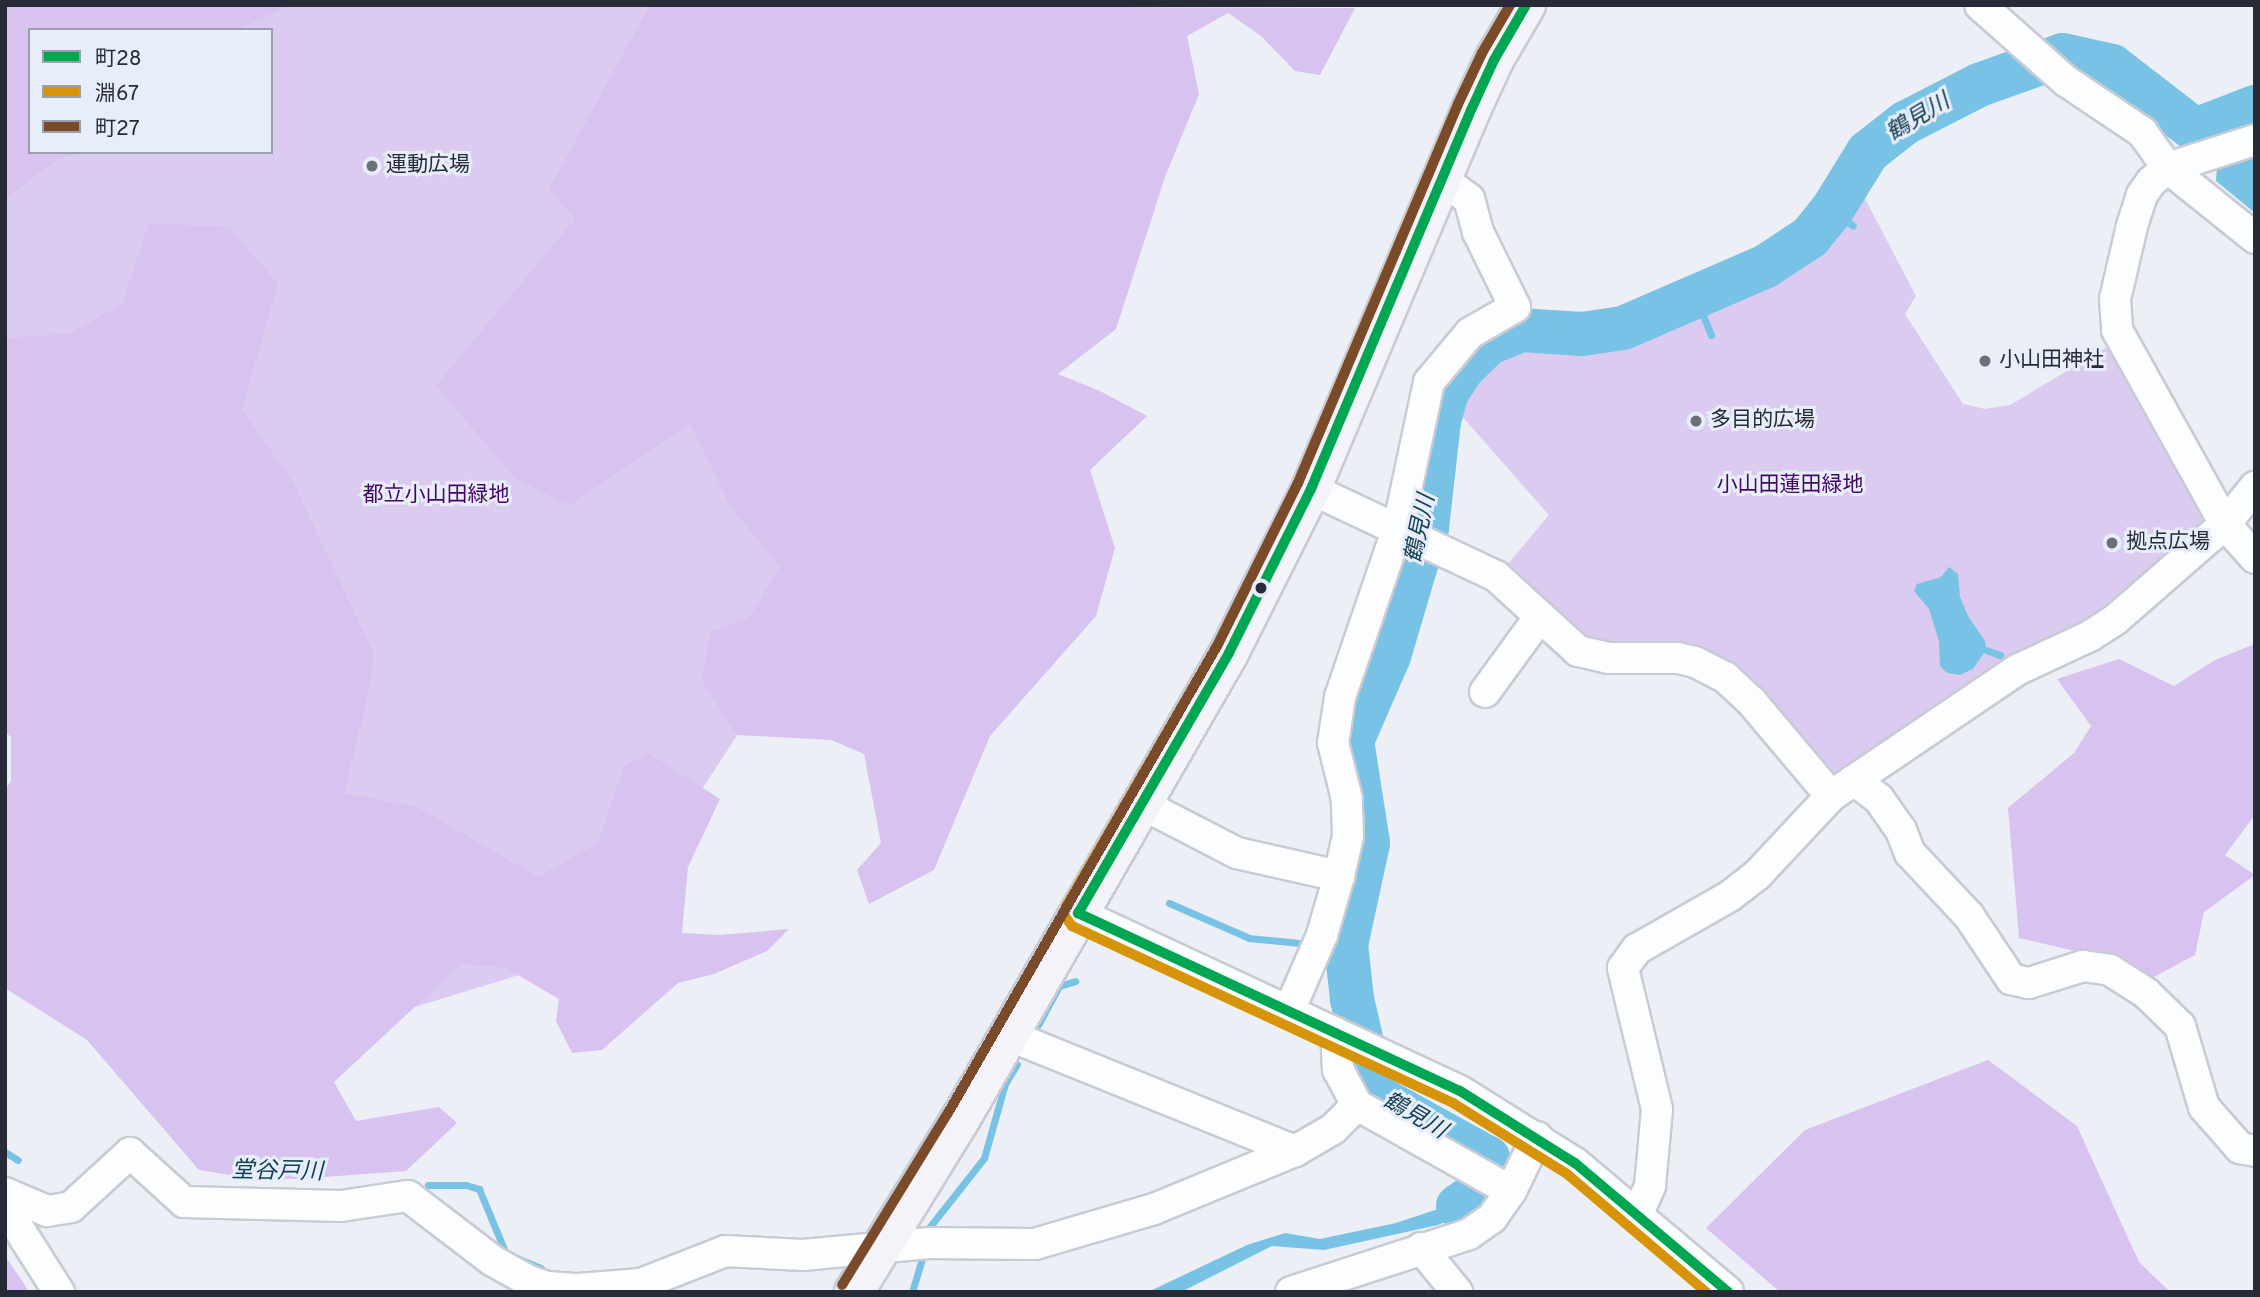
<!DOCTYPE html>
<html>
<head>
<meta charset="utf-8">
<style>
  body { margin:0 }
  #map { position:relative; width:2260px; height:1297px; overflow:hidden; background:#eceff6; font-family:Overpass,"Noto Sans JP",sans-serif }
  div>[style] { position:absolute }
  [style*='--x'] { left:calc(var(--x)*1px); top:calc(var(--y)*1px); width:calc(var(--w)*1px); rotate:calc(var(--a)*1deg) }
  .green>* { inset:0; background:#dbcbf0 }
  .forest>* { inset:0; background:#d8c2f0 }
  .water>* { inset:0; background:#78c2e5 }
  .stream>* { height:7px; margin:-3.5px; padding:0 3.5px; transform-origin:3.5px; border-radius:3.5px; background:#78c2e5 }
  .river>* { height:44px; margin:-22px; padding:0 22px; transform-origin:22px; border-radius:22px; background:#78c2e5 }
  .roads { filter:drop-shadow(2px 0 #c8cbd4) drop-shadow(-2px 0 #c8cbd4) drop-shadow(0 2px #c8cbd4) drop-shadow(0 -2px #c8cbd4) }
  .minor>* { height:30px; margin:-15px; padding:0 15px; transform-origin:15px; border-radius:15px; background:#fcfdfe }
  .major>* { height:38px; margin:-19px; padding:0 19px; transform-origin:19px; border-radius:19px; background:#f3f3f9 }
  .bus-1>* { height:10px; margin:-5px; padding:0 5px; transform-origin:5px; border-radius:5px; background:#00a651 }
  .bus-2>* { height:10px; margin:-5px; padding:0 5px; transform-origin:5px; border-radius:5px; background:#d89408 }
  .bus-3>* { height:10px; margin:-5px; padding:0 5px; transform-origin:5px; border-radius:5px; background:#7a4b2a }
  .dots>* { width:19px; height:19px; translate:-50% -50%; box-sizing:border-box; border:4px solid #e8edfa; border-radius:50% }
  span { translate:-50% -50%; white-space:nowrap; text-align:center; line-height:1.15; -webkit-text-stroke:6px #e8edfa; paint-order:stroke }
  .poi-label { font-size:21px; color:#262b37 }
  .left { translate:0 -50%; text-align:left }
  .park-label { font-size:21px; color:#420564 }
  .water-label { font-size:23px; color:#113e52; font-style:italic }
  .frame { position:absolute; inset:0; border:7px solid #262b37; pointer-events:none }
  .legend { position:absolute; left:28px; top:28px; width:245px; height:126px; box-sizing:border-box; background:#e8edfa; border:2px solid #9a9fac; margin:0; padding:9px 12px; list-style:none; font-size:21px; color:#262b37 }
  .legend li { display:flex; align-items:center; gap:14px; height:35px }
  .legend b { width:35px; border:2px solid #9a9fac }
</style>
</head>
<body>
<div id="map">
  <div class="green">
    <div style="clip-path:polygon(evenodd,5px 5px,1114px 5px,917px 458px,597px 951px,210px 1070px,5px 900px,82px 640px,5px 560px,5px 5px,30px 30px,271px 30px,271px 152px,30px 152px,30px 30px)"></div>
    <div style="clip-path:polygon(1861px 191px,1916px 296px,1905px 314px,1963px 404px,1985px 409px,2010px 405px,2112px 344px,2204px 511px,2203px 528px,2101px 613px,1838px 777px,1825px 772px,1761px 695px,1585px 642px,1502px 571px,1549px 515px,1459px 413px,1464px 398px,1486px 371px,1502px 359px,1525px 351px,1579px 353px,1619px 347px,1670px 332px,1776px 279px,1819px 248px,1838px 227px)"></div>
  </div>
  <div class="forest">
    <div style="clip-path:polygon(5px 5px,291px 5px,235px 30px,30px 30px,30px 152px,80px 152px,55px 161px,5px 199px)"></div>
    <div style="clip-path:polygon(650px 5px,1355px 8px,1320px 75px,1295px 71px,1261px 36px,1228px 13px,1187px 36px,1199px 94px,1165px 177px,1116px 329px,1058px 374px,1100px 391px,1147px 416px,1090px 470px,1115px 548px,1096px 616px,990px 736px,934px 870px,869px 904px,857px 870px,881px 843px,864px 754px,831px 740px,737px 735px,701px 679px,711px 632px,750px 617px,780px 566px,731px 508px,690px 423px,569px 506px,515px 478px,436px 386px,575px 219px,549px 189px)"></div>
    <div style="clip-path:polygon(149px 223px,229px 227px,278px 284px,242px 409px,294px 484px,374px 654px,369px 691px,344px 793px,417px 807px,538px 877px,598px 843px,624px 766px,650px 754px,720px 799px,688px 867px,682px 933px,720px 935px,789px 929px,767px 951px,714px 974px,678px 983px,602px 1050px,572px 1053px,556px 1021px,559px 999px,506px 968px,461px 964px,334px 1082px,356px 1121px,439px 1107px,457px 1123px,406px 1171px,297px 1179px,247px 1178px,199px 1170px,87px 1040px,5px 988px,5px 790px,11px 781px,11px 737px,5px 732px,5px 338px,69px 334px,122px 304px)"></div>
    <div style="clip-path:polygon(2255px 644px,2255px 815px,2225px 855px,2255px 875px,2204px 912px,2195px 955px,2152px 978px,2118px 961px,2019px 938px,2008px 808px,2074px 753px,2091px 726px,2057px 679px,2119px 659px,2174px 686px,2215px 660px)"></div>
    <div style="clip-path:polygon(1988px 1060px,2077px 1126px,2139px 1262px,2170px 1292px,1780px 1292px,1706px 1228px,1805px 1130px)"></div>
    <div style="clip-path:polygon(5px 1256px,25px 1285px,28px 1292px,5px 1292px)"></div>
  </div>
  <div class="water">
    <div style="clip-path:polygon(2255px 153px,2255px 213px,2216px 181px,2217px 166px)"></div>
    <div style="clip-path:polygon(1949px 567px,1958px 574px,1960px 597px,1968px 616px,1985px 641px,1986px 650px,1973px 669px,1960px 675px,1947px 673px,1940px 666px,1939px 641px,1929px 609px,1914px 591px,1917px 584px,1941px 577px)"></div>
    <div style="clip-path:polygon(1485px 1164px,1500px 1171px,1488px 1198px,1474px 1210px,1438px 1225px,1324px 1250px,1272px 1246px,1181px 1292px,1148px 1292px,1247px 1245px,1285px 1233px,1320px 1239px,1396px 1223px,1456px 1203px,1473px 1187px)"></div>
  </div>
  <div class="stream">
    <div style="--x:1832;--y:210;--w:26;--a:37"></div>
    <div style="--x:1696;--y:298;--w:40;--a:68"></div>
    <div style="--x:1986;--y:650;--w:15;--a:20"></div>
    <div style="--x:1169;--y:903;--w:87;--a:23.6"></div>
    <div style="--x:1249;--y:938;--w:51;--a:5.6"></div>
    <div style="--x:1335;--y:945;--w:11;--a:0"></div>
    <div style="--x:1038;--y:1025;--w:44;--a:-61.7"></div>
    <div style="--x:1059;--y:986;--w:17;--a:-17"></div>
    <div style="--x:5;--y:1152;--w:15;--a:32"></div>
    <div style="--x:428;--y:1185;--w:38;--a:0"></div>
    <div style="--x:466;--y:1185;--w:14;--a:17"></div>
    <div style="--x:479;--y:1189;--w:70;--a:67.4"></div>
    <div style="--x:922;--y:1231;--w:6;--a:-18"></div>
    <div style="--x:928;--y:1229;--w:90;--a:-51.7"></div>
    <div style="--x:984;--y:1158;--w:77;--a:-74.2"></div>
    <div style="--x:1005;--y:1084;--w:23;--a:-59"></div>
    <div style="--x:517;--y:1258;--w:26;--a:23"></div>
    <div style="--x:912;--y:1292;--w:42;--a:-73.3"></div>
  </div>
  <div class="river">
    <div style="--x:1458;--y:1206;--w:27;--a:-34"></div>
    <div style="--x:1480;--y:1191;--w:25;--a:-61"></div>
    <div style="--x:1492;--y:1169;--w:12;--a:-110"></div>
    <div style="--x:1488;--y:1158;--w:130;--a:-151.1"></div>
    <div style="--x:1374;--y:1095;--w:98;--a:-102.9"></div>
    <div style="--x:1352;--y:999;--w:54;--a:-96.3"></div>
    <div style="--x:1346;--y:945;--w:104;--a:-77.8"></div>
    <div style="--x:1368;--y:843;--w:103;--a:-98.9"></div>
    <div style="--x:1352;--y:741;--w:93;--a:-66.5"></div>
    <div style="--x:1389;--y:656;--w:134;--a:-73.5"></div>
    <div style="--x:1427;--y:528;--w:108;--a:-83.6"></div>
    <div style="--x:1439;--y:421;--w:28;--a:-75"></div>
    <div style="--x:1446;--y:394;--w:31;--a:-57"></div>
    <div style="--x:1463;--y:368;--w:36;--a:-44"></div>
    <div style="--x:1489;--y:343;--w:35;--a:-22"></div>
    <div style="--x:1521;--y:330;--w:61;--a:3.8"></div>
    <div style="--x:1582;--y:334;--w:41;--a:-8.3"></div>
    <div style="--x:1623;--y:328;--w:156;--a:-23.4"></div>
    <div style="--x:1766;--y:266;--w:53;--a:-33.4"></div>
    <div style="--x:1810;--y:237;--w:35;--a:-51"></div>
    <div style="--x:1832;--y:210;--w:68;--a:-58.2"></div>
    <div style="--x:1868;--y:152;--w:47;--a:-38.1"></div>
    <div style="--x:1905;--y:123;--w:83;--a:-27.2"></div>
    <div style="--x:1979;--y:85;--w:89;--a:-19.7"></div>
    <div style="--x:2063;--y:55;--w:50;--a:12.7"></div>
    <div style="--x:2112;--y:66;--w:105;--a:37.6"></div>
    <div style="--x:2195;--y:130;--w:64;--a:-21"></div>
  </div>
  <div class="roads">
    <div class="minor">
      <div style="--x:1980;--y:5;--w:115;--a:41.5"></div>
      <div style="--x:2066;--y:81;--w:92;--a:33.9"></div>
      <div style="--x:2142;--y:132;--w:44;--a:54.2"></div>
      <div style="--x:2168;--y:168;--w:112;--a:38.8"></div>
      <div style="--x:2255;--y:140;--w:91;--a:162.2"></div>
      <div style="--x:2168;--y:168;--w:22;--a:141"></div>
      <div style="--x:2151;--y:182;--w:16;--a:125"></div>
      <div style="--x:2142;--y:195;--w:33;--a:108"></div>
      <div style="--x:2132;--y:226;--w:75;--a:103.1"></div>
      <div style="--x:2115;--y:299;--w:31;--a:86"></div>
      <div style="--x:2117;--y:330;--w:222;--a:60.9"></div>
      <div style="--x:2225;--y:524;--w:45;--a:48.6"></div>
      <div style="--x:1311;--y:489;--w:204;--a:25.2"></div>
      <div style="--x:1496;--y:576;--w:111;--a:42.4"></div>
      <div style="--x:1578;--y:651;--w:31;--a:13"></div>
      <div style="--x:1608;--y:658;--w:70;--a:0"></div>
      <div style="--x:1678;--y:658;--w:17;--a:13"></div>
      <div style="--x:1695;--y:662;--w:34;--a:27"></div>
      <div style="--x:1725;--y:677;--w:35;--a:43"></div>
      <div style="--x:1751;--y:701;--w:124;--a:49.9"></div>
      <div style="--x:1485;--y:692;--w:92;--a:-53.9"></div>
      <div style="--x:1854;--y:780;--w:31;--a:37"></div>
      <div style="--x:1879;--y:799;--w:38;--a:55"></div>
      <div style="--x:1901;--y:830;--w:25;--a:69"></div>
      <div style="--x:1910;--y:853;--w:86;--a:46.9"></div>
      <div style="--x:1969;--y:916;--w:76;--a:56.3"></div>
      <div style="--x:2011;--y:979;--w:18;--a:13"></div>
      <div style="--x:2029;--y:983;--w:57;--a:-17.5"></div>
      <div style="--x:2083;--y:966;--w:27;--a:8"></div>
      <div style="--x:2110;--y:970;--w:43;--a:32.6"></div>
      <div style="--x:2146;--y:993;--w:47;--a:44.1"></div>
      <div style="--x:2180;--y:1026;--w:84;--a:73.5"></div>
      <div style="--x:2204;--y:1107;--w:55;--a:48.7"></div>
      <div style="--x:2240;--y:1148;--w:15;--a:11"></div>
      <div style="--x:1142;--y:804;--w:107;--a:27.3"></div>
      <div style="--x:1237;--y:853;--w:105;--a:12.7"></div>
      <div style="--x:1078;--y:913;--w:421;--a:25"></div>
      <div style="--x:1460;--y:1091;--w:136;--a:32.1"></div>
      <div style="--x:1575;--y:1163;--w:200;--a:40.1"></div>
      <div style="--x:1289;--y:1011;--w:83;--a:-66.5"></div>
      <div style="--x:1322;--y:935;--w:61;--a:-73.9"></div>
      <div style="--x:1339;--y:876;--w:41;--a:-77.3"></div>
      <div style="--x:1348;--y:836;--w:37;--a:-92"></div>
      <div style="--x:1347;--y:799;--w:58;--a:-104"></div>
      <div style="--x:1333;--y:743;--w:47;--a:-81.3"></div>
      <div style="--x:1340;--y:697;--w:179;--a:-71.1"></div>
      <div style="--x:1398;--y:528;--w:149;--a:-78"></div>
      <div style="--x:1429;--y:382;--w:64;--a:-50.1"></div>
      <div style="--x:1470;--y:333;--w:52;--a:-30"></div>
      <div style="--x:1515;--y:307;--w:84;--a:-116.3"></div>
      <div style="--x:1478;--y:232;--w:34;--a:-105"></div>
      <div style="--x:1469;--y:199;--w:32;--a:-144"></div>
      <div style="--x:1008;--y:1035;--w:310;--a:22"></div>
      <div style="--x:1357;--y:1105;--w:176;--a:29.2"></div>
      <div style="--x:5;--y:1193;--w:46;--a:23.2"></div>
      <div style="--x:47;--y:1211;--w:24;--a:-9"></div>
      <div style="--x:71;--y:1207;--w:80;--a:-42.5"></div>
      <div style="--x:130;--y:1153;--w:73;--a:42.2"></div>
      <div style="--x:184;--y:1202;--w:157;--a:1.5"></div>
      <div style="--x:341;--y:1206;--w:68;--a:-8.5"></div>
      <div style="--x:408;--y:1196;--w:107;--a:37.4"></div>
      <div style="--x:493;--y:1261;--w:41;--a:29.1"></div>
      <div style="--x:529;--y:1281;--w:20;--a:18"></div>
      <div style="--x:548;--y:1287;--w:30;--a:4"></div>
      <div style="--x:578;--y:1289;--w:63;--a:-4.5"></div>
      <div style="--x:641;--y:1284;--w:90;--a:-21.4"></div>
      <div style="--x:725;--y:1251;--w:78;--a:2.9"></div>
      <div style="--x:803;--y:1255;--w:127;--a:-5.4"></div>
      <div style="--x:929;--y:1243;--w:106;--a:0.5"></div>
      <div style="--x:1035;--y:1244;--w:124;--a:-16.4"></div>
      <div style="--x:1154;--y:1209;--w:152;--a:-22.4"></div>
      <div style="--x:1295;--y:1151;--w:44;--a:-30.1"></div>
      <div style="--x:1333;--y:1129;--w:34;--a:-45"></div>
      <div style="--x:1357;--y:1105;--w:40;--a:-118"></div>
      <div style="--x:1338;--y:1070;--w:37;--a:-93"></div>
      <div style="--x:5;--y:1207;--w:101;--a:57.6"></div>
      <div style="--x:1638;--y:1213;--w:30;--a:-66"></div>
      <div style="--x:1650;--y:1186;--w:77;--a:-84.8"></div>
      <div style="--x:1657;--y:1109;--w:145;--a:-103.6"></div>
      <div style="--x:1623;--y:968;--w:24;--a:-54"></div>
      <div style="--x:1637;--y:949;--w:107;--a:-29.7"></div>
      <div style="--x:1730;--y:896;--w:34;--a:-38"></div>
      <div style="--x:1757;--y:875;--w:108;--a:-46.9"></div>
      <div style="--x:1831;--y:796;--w:225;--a:-34.1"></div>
      <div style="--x:2017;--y:670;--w:81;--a:-25"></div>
      <div style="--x:2090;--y:636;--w:31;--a:-33"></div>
      <div style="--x:2116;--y:619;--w:145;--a:-41.1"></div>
      <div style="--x:2225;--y:524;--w:48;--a:-51"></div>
      <div style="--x:1421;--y:1248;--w:57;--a:50.7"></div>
      <div style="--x:1291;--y:1292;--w:187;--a:-18"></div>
      <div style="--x:1469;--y:1234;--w:28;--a:-35"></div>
      <div style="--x:1492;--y:1218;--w:33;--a:-55"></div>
      <div style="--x:1511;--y:1191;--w:60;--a:-64.3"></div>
    </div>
    <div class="major">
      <div style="--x:854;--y:1292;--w:202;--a:-58.4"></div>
      <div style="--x:960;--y:1120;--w:539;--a:-60.06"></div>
      <div style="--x:1229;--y:653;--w:183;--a:-63.4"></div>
      <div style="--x:1311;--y:489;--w:411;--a:-67.1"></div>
      <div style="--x:1471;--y:110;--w:55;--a:-65.3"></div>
      <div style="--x:1494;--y:60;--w:64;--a:-59.8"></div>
    </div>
  </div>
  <div class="bus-1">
    <div style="--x:1526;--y:5;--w:64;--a:120.2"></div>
    <div style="--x:1494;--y:60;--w:55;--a:114.7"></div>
    <div style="--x:1471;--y:110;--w:411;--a:112.9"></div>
    <div style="--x:1311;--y:489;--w:183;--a:116.6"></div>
    <div style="--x:1229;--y:653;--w:301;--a:120.1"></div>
    <div style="--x:1078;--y:913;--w:421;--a:25"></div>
    <div style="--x:1460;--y:1091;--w:136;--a:32.1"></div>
    <div style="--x:1575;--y:1163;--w:200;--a:40.1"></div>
  </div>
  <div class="bus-2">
    <div style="--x:1510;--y:5;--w:56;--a:120.3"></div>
    <div style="--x:1482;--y:53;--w:56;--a:115.2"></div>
    <div style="--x:1458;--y:104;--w:411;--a:112.9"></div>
    <div style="--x:1298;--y:483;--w:182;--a:116.4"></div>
    <div style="--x:1217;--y:646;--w:301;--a:120.1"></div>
    <div style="--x:1066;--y:906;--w:9;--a:103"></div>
    <div style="--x:1064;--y:915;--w:14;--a:54"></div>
    <div style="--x:1072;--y:926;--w:420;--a:24.9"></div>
    <div style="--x:1453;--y:1103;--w:134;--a:31.9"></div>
    <div style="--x:1567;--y:1174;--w:182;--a:40.3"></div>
  </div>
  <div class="bus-3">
    <div style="--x:842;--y:1285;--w:202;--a:-58.4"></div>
    <div style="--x:948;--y:1113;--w:539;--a:-60.06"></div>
    <div style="--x:1217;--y:646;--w:182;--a:-63.6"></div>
    <div style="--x:1298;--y:483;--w:411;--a:-67.1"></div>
    <div style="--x:1458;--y:104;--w:56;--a:-64.8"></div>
    <div style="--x:1482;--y:53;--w:56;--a:-59.7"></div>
  </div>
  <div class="dots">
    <div style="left:372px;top:166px;background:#6b707a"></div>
    <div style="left:1985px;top:361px;background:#6b707a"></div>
    <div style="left:1696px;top:421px;background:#6b707a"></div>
    <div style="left:2112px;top:543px;background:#6b707a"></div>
    <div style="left:1261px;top:588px;background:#262b37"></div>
  </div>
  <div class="poi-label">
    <span class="left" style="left:386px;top:166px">運動広場</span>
    <span class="left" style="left:1999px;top:361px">小山田神社</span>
    <span class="left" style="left:1710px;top:421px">多目的広場</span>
    <span class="left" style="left:2126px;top:543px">拠点広場</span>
  </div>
  <div class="park-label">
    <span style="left:1790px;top:486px">小山田蓮田緑地</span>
    <span style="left:436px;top:496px">都立小山田緑地</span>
  </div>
  <div class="water-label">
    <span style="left:1919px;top:119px;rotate:-31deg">鶴見川</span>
    <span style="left:1422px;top:529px;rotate:-78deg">鶴見川</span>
    <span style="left:1414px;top:1117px;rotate:30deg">鶴見川</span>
    <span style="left:277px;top:1173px;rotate:1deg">堂谷戸川</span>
  </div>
  <div class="frame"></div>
  <ul class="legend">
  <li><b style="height:9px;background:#00a651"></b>町28</li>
  <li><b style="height:9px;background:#d89408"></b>淵67</li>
  <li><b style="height:9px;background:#7a4b2a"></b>町27</li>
  </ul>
</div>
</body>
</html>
